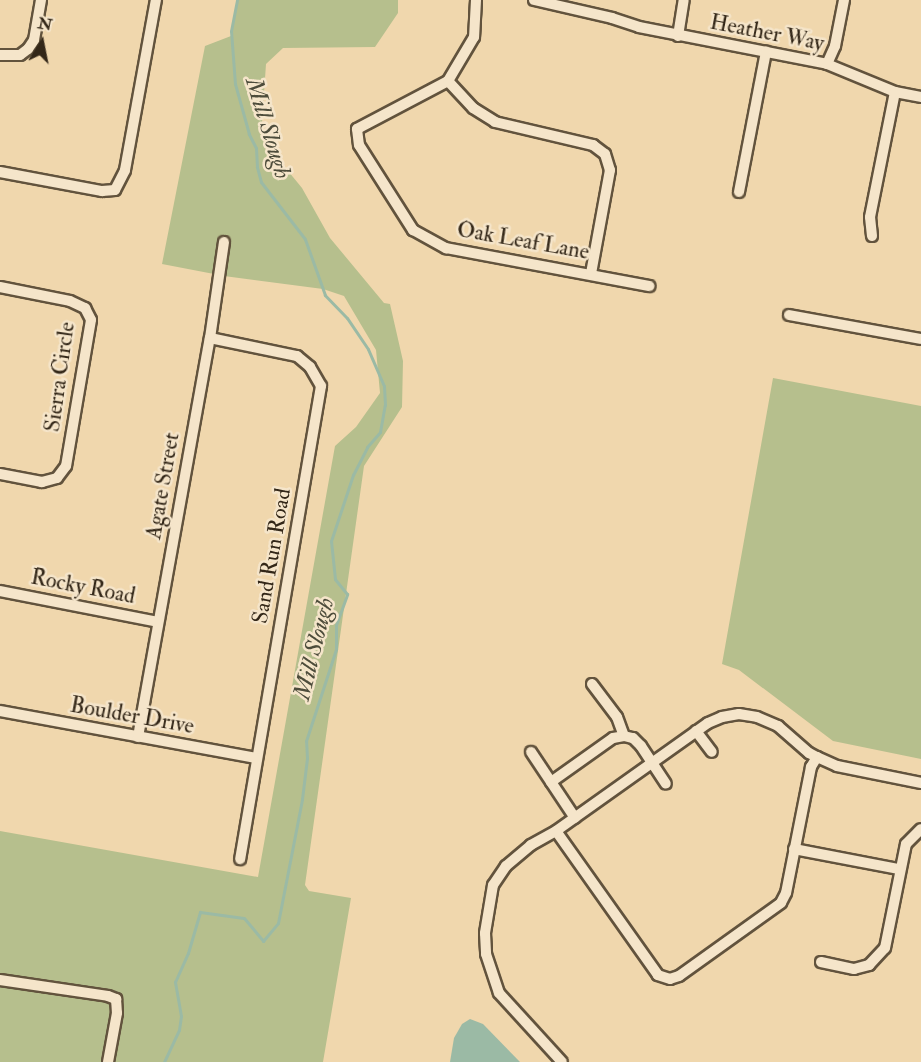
<!DOCTYPE html>
<html>
<head>
<meta charset="utf-8">
<style>
  body { margin:0 }
  #map { position:relative; width:921px; height:1062px; overflow:hidden; background:#f0d7ad; font-family:"IM FELL Double Pica",serif }
  div>[style] { position:absolute }
  [style*='--x'] { left:calc(var(--x)*1px); top:calc(var(--y)*1px); width:calc(var(--w)*1px); rotate:calc(var(--a)*1deg) }
  .green>* { inset:0; background:#b6bf8d }
  .water>* { inset:0; background:#9bbaa5 }
  .stream>* { height:3px; margin:-1.5px; padding:0 1.5px; transform-origin:1.5px; border-radius:1.5px; background:#9bbaa5 }
  .roads { filter:drop-shadow(2px 0 #62533d) drop-shadow(-2px 0 #62533d) drop-shadow(0 2px #62533d) drop-shadow(0 -2px #62533d) }
  .minor>* { height:10px; margin:-5px; padding:0 5px; transform-origin:5px; border-radius:5px; background:#f5e5ca }
  span { translate:-50% -50%; white-space:nowrap; text-align:center; line-height:1.15; -webkit-text-stroke:5px #f5e5ca; paint-order:stroke }
  .street-label { font-size:22px; color:#332718 }
  .water-label { font-size:24px; color:#4d4c3b; font-style:italic }
  .north { position:absolute; left:12px; top:12px; width:60px; height:60px; -webkit-text-stroke:4px #f5e5ca; paint-order:stroke; rotate:10deg; font-size:16px; font-weight:700; line-height:24px; text-align:center; color:#332718 }
  .north::after { content:''; display:block; margin:auto; width:21px; height:27px; background:#332718; clip-path:polygon(50% 0,100% 100%,50% 72%,0 100%) }
</style>
</head>
<body>
<div id="map">
  <div class="green">
    <div style="clip-path:polygon(237px 0,398px 0,398px 13px,375px 47px,283px 48px,266px 64px,261px 138px,302px 188px,330px 238px,384px 303px,390px 304px,403px 361px,402px 407px,364px 466px,305px 885px,309px 891px,351px 898px,323px 1062px,0 1062px,0 831px,258px 877px,335px 446px,356px 427px,380px 393px,376px 350px,344px 296px,323px 289px,224px 276px,230px 237px,220px 236px,214px 274px,162px 264px,205px 46px,231px 36px)"></div>
    <div style="clip-path:polygon(773px 378px,921px 406px,921px 759px,833px 741px,739px 670px,722px 664px)"></div>
  </div>
  <div class="water">
    <div style="clip-path:polygon(470px 1019px,483px 1024px,520px 1062px,450px 1062px,454px 1038px,462px 1024px)"></div>
  </div>
  <div class="stream">
    <div style="--x:164;--y:1062;--w:35;--a:-65"></div>
    <div style="--x:179;--y:1030;--w:14;--a:-82"></div>
    <div style="--x:181;--y:1016;--w:35;--a:-100"></div>
    <div style="--x:175;--y:982;--w:32;--a:-66"></div>
    <div style="--x:188;--y:953;--w:43;--a:-73.7"></div>
    <div style="--x:200;--y:912;--w:44;--a:7.8"></div>
    <div style="--x:244;--y:918;--w:30;--a:50"></div>
    <div style="--x:263;--y:941;--w:23;--a:-50"></div>
    <div style="--x:278;--y:923;--w:126;--a:-79"></div>
    <div style="--x:302;--y:799;--w:41;--a:-83"></div>
    <div style="--x:307;--y:758;--w:17;--a:-93"></div>
    <div style="--x:306;--y:741;--w:97;--a:-71.9"></div>
    <div style="--x:336;--y:649;--w:24;--a:-90"></div>
    <div style="--x:336;--y:625;--w:33;--a:-70"></div>
    <div style="--x:347;--y:594;--w:19;--a:-129"></div>
    <div style="--x:335;--y:579;--w:38;--a:-96"></div>
    <div style="--x:331;--y:541;--w:70;--a:-71.6"></div>
    <div style="--x:353;--y:475;--w:31;--a:-63"></div>
    <div style="--x:367;--y:447;--w:20;--a:-49"></div>
    <div style="--x:380;--y:432;--w:27;--a:-80"></div>
    <div style="--x:385;--y:405;--w:19;--a:-93"></div>
    <div style="--x:384;--y:386;--w:40;--a:-113.4"></div>
    <div style="--x:368;--y:349;--w:37;--a:-124"></div>
    <div style="--x:347;--y:318;--w:32;--a:-134"></div>
    <div style="--x:325;--y:295;--w:59;--a:-109.7"></div>
    <div style="--x:305;--y:239;--w:72;--a:-127.7"></div>
    <div style="--x:261;--y:182;--w:16;--a:-105"></div>
    <div style="--x:257;--y:167;--w:19;--a:-93"></div>
    <div style="--x:256;--y:148;--w:16;--a:-117"></div>
    <div style="--x:249;--y:134;--w:52;--a:-105.6"></div>
    <div style="--x:235;--y:84;--w:53;--a:-94.3"></div>
    <div style="--x:231;--y:31;--w:32;--a:-79"></div>
  </div>
  <div class="roads">
    <div class="minor">
      <div style="--x:476;--y:0;--w:37;--a:93"></div>
      <div style="--x:474;--y:37;--w:51;--a:120.6"></div>
      <div style="--x:448;--y:81;--w:103;--a:152.2"></div>
      <div style="--x:357;--y:129;--w:16;--a:83"></div>
      <div style="--x:359;--y:145;--w:101;--a:57.6"></div>
      <div style="--x:413;--y:230;--w:38;--a:29"></div>
      <div style="--x:446;--y:248;--w:207;--a:10.6"></div>
      <div style="--x:534;--y:0;--w:80;--a:13"></div>
      <div style="--x:612;--y:18;--w:28;--a:18"></div>
      <div style="--x:639;--y:27;--w:192;--a:11.1"></div>
      <div style="--x:827;--y:64;--w:74;--a:22.4"></div>
      <div style="--x:895;--y:92;--w:26;--a:11"></div>
      <div style="--x:678;--y:36;--w:36;--a:-81"></div>
      <div style="--x:0;--y:55;--w:20;--a:0"></div>
      <div style="--x:20;--y:55;--w:10;--a:-37"></div>
      <div style="--x:28;--y:49;--w:11;--a:-56"></div>
      <div style="--x:34;--y:40;--w:41;--a:-80.1"></div>
      <div style="--x:827;--y:64;--w:20;--a:-66"></div>
      <div style="--x:835;--y:46;--w:47;--a:-78.9"></div>
      <div style="--x:448;--y:81;--w:37;--a:47"></div>
      <div style="--x:473;--y:108;--w:26;--a:32"></div>
      <div style="--x:495;--y:122;--w:101;--a:13.2"></div>
      <div style="--x:593;--y:145;--w:15;--a:37"></div>
      <div style="--x:605;--y:154;--w:17;--a:73"></div>
      <div style="--x:610;--y:170;--w:106;--a:100.4"></div>
      <div style="--x:0;--y:172;--w:104;--a:10.6"></div>
      <div style="--x:102;--y:191;--w:13;--a:-4"></div>
      <div style="--x:115;--y:190;--w:22;--a:-63"></div>
      <div style="--x:125;--y:170;--w:173;--a:-79.7"></div>
      <div style="--x:739;--y:192;--w:143;--a:-79.1"></div>
      <div style="--x:872;--y:236;--w:19;--a:-96"></div>
      <div style="--x:870;--y:217;--w:127;--a:-78.7"></div>
      <div style="--x:0;--y:287;--w:71;--a:11.3"></div>
      <div style="--x:70;--y:301;--w:17;--a:25"></div>
      <div style="--x:85;--y:308;--w:13;--a:63"></div>
      <div style="--x:91;--y:320;--w:148;--a:99.7"></div>
      <div style="--x:66;--y:466;--w:15;--a:127"></div>
      <div style="--x:57;--y:478;--w:16;--a:165"></div>
      <div style="--x:42;--y:482;--w:43;--a:-169.2"></div>
      <div style="--x:789;--y:315;--w:134;--a:10.3"></div>
      <div style="--x:210;--y:338;--w:89;--a:11.7"></div>
      <div style="--x:297;--y:356;--w:17;--a:40"></div>
      <div style="--x:310;--y:367;--w:22;--a:60"></div>
      <div style="--x:321;--y:386;--w:480;--a:99.7"></div>
      <div style="--x:0;--y:591;--w:161;--a:11.1"></div>
      <div style="--x:592;--y:684;--w:41;--a:52.9"></div>
      <div style="--x:617;--y:717;--w:20;--a:70"></div>
      <div style="--x:0;--y:711;--w:261;--a:10.4"></div>
      <div style="--x:696;--y:731;--w:26;--a:53"></div>
      <div style="--x:138;--y:737;--w:405;--a:-79.8"></div>
      <div style="--x:210;--y:338;--w:97;--a:-81.7"></div>
      <div style="--x:531;--y:752;--w:79;--a:56.3"></div>
      <div style="--x:817;--y:757;--w:12;--a:121"></div>
      <div style="--x:811;--y:767;--w:128;--a:101.2"></div>
      <div style="--x:786;--y:893;--w:11;--a:117"></div>
      <div style="--x:781;--y:903;--w:125;--a:144.4"></div>
      <div style="--x:679;--y:976;--w:9;--a:162"></div>
      <div style="--x:670;--y:979;--w:13;--a:-162"></div>
      <div style="--x:658;--y:975;--w:176;--a:-125.3"></div>
      <div style="--x:556;--y:831;--w:186;--a:-35.4"></div>
      <div style="--x:708;--y:723;--w:15;--a:-23"></div>
      <div style="--x:722;--y:717;--w:17;--a:-10"></div>
      <div style="--x:739;--y:714;--w:18;--a:9"></div>
      <div style="--x:757;--y:717;--w:23;--a:23"></div>
      <div style="--x:778;--y:726;--w:41;--a:41.1"></div>
      <div style="--x:809;--y:753;--w:9;--a:27"></div>
      <div style="--x:817;--y:757;--w:22;--a:24"></div>
      <div style="--x:837;--y:766;--w:86;--a:11.4"></div>
      <div style="--x:551;--y:782;--w:76;--a:-35.4"></div>
      <div style="--x:613;--y:738;--w:11;--a:-10"></div>
      <div style="--x:624;--y:736;--w:9;--a:13"></div>
      <div style="--x:633;--y:738;--w:11;--a:45"></div>
      <div style="--x:641;--y:746;--w:45;--a:56.7"></div>
      <div style="--x:556;--y:831;--w:29;--a:151"></div>
      <div style="--x:531;--y:845;--w:33;--a:140"></div>
      <div style="--x:506;--y:866;--w:23;--a:124"></div>
      <div style="--x:493;--y:885;--w:49;--a:99.5"></div>
      <div style="--x:485;--y:933;--w:21;--a:87"></div>
      <div style="--x:486;--y:954;--w:41;--a:71.6"></div>
      <div style="--x:499;--y:993;--w:93;--a:47.6"></div>
      <div style="--x:794;--y:849;--w:107;--a:10.8"></div>
      <div style="--x:821;--y:962;--w:34;--a:12"></div>
      <div style="--x:854;--y:969;--w:16;--a:-15"></div>
      <div style="--x:869;--y:965;--w:23;--a:-47"></div>
      <div style="--x:885;--y:948;--w:106;--a:-78.6"></div>
      <div style="--x:906;--y:844;--w:21;--a:-45"></div>
      <div style="--x:0;--y:980;--w:109;--a:8.4"></div>
      <div style="--x:108;--y:996;--w:9;--a:21"></div>
      <div style="--x:116;--y:999;--w:14;--a:86"></div>
      <div style="--x:117;--y:1013;--w:50;--a:100.4"></div>
    </div>
  </div>
  <div class="street-label">
    <span style="left:767px;top:33px;rotate:11deg">Heather Way</span>
    <span style="left:523px;top:241px;rotate:10deg">Oak Leaf Lane</span>
    <span style="left:60px;top:377px;rotate:-82deg">Sierra Circle</span>
    <span style="left:163px;top:486px;rotate:-80deg">Agate Street</span>
    <span style="left:272px;top:556px;rotate:-80deg">Sand Run Road</span>
    <span style="left:83px;top:587px;rotate:11deg">Rocky Road</span>
    <span style="left:132px;top:716px;rotate:10deg">Boulder Drive</span>
  </div>
  <div class="water-label">
    <span style="left:268px;top:128px;rotate:73deg">Mill Slough</span>
    <span style="left:314px;top:649px;rotate:-76deg">Mill Slough</span>
  </div>
  <div class="north">N</div>
</div>
</body>
</html>
